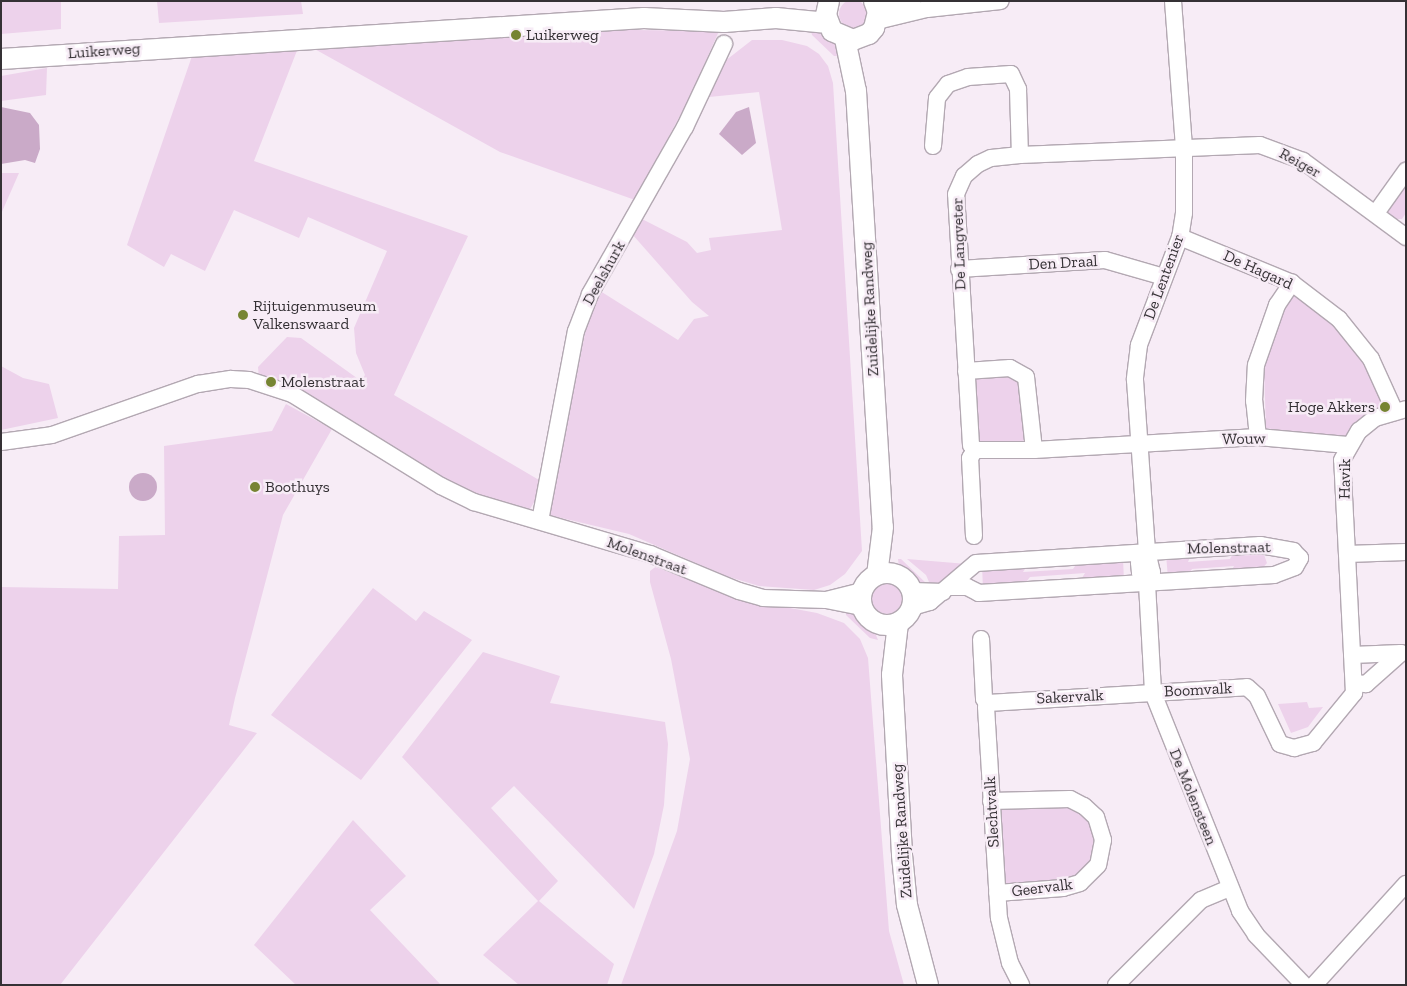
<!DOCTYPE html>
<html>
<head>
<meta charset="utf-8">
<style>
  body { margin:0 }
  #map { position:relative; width:1407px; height:986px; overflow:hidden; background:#f7ecf6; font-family:"Zilla Slab",serif }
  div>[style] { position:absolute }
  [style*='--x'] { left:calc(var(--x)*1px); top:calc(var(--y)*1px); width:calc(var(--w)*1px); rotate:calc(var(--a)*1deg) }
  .green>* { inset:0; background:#edd2eb }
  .round { border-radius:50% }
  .water>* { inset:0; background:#caaac8 }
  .roads { filter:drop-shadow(1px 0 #b3a8b2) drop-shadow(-1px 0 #b3a8b2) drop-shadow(0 1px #b3a8b2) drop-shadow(0 -1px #b3a8b2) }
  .minor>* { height:16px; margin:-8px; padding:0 8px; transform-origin:8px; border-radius:8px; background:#fff }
  .major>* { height:20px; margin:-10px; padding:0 10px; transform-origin:10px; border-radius:10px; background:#fff }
  .major>.ring { margin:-10px; padding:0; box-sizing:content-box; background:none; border:20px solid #fff; border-radius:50% }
  .dots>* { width:14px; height:14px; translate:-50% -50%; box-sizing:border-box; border:2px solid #f7ecf6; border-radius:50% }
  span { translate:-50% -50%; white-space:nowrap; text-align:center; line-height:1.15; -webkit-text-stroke:5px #f7ecf6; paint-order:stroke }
  .poi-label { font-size:16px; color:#353135 }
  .left { translate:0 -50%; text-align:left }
  .right { translate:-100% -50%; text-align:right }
  .street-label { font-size:16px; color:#353135 }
  .frame { position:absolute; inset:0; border:2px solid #353135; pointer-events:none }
</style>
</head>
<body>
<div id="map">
  <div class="green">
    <div class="round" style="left:839px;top:0;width:28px;height:28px"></div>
    <div style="clip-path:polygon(1px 1px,61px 1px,61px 29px,1px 34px)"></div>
    <div style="clip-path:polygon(157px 1px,301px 1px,303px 14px,159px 23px)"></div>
    <div style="clip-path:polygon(818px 28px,836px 43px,842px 56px,834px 56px,812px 35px,811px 31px)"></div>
    <div style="clip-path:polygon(549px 29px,719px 31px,690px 97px,635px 200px,500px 152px,311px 47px,429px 38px,460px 40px,525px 36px)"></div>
    <div style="clip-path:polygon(752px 40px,782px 40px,807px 46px,819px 54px,828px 66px,833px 83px,862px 551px,845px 574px,830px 585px,814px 590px,759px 586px,726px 576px,629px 534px,549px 515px,591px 303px,597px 289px,678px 340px,694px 319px,709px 316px,692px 302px,632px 234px,642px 219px,687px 242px,697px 253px,711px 250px,709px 238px,782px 230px,759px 92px,709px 97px,725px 61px)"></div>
    <div style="clip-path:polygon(298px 48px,254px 161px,468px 236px,394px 395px,539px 480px,536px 499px,530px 509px,450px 487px,259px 378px,258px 367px,287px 337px,301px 338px,361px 381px,365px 375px,356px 353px,354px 328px,387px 251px,308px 217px,299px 238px,234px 210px,205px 271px,171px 254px,164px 267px,127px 245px,192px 56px)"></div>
    <div style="clip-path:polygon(47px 68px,46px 95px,1px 101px,1px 76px)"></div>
    <div style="clip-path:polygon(1px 173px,19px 173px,1px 214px)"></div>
    <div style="clip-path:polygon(1406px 178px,1406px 213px,1402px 219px,1393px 219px,1386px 213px)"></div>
    <div style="clip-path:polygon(1298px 292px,1331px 319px,1360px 356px,1385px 402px,1382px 409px,1343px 441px,1266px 428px,1264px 370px,1268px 346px,1286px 305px)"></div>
    <div style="clip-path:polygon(1px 366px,23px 378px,49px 384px,58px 418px,1px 430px)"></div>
    <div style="clip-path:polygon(1009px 371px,1020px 379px,1026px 439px,1019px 443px,979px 442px,975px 375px)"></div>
    <div style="clip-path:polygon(286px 404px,332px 429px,283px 515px,235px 698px,229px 725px,257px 733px,60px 985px,1px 985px,1px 587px,118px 589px,119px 536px,165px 535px,164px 446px,272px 431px)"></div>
    <div style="clip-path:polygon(1235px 550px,1263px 552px,1267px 563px,1258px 573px,1229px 575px,1234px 566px,1192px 569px,1187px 577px,1168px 578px,1166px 555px,1192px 553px,1188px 562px,1230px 559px)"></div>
    <div style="clip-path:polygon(1123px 558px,1124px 581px,1079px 583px,1085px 573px,1030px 577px,1023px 586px,983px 590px,982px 565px,1029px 563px,1023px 572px,1073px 569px,1080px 559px)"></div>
    <div style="clip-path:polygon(898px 559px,901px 559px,927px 584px,917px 585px,899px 567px)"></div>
    <div style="clip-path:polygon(907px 559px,967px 564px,932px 589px,926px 575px)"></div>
    <div style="clip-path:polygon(658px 565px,732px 597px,817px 613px,844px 623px,860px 639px,868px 658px,889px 931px,904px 985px,621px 985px,677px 831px,690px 759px,671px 659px,650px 582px,650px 571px)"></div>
    <div class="round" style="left:872px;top:584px;width:30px;height:30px"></div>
    <div style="clip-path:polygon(373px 588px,416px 621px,424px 611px,472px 640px,361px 780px,271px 715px)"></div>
    <div style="clip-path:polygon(846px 609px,857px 613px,873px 628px,878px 640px,870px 638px,846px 615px)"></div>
    <div style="clip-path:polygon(483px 652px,560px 676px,550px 703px,665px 722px,668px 744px,664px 805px,654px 854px,634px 909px,514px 786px,491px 808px,558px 881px,539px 901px,614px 964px,607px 985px,519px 985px,483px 955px,538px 901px,402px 757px)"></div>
    <div style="clip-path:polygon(1307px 702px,1309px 708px,1323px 707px,1308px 727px,1291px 733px,1278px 704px)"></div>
    <div style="clip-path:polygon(1071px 805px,1088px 819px,1095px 839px,1094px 854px,1086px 867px,1075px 876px,1047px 885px,1004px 886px,998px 807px)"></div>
    <div style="clip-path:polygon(353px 820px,406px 876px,370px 910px,441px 985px,296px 985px,254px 945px)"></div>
  </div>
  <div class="water">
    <div style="clip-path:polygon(1px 107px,30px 113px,39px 125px,40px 149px,35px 163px,25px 160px,1px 164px)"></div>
    <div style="clip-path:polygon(749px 107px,756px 143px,742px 155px,719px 134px,736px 112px)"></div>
    <div class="round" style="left:129px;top:473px;width:28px;height:28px"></div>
  </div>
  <div class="roads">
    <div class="minor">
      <div style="--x:1173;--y:1;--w:147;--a:85.7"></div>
      <div style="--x:1184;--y:148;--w:65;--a:90"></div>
      <div style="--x:1184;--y:213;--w:24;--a:99"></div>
      <div style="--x:1180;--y:237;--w:116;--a:110.8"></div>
      <div style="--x:1139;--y:345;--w:35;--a:97"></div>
      <div style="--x:1135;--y:380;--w:171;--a:86"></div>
      <div style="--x:1147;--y:551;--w:22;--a:77"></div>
      <div style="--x:1152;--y:572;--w:13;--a:113"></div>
      <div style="--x:1147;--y:584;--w:109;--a:86.8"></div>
      <div style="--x:1153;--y:693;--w:235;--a:68.2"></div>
      <div style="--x:1240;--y:911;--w:29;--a:56"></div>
      <div style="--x:1256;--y:935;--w:69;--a:46.2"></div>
      <div style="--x:876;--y:4;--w:39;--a:6"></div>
      <div style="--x:877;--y:21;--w:51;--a:-13.5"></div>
      <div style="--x:927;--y:9;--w:74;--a:-6.2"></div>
      <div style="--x:933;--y:146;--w:48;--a:-85.2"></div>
      <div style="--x:937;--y:98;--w:18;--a:-52"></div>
      <div style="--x:948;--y:84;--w:21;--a:-19"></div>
      <div style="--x:968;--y:77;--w:43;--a:-4"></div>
      <div style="--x:1011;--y:74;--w:17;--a:65"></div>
      <div style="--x:1018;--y:89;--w:66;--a:88.3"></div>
      <div style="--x:1376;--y:213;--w:52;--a:-54.5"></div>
      <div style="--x:1180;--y:237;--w:121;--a:22.3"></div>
      <div style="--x:1292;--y:283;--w:59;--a:37.5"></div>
      <div style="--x:1339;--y:319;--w:51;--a:51.3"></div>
      <div style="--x:1371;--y:359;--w:58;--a:65.6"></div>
      <div style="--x:959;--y:269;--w:146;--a:-3.5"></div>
      <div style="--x:1105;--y:260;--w:61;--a:16.1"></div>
      <div style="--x:966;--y:371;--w:44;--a:-3.9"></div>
      <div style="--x:1010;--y:368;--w:18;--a:29"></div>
      <div style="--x:1026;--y:377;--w:73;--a:83.7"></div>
      <div style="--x:1258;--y:437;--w:36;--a:-96"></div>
      <div style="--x:1254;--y:401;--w:36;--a:-87"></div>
      <div style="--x:1256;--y:365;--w:64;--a:-70.7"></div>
      <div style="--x:1277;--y:305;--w:27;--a:-56"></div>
      <div style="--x:1;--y:442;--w:51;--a:-7.8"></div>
      <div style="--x:52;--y:435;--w:155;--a:-19.3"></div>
      <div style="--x:198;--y:384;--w:33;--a:-9"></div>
      <div style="--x:231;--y:379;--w:18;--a:3"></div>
      <div style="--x:249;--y:380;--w:45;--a:18"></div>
      <div style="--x:292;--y:394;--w:175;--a:31.7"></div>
      <div style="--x:441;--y:486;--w:37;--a:26"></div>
      <div style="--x:474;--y:502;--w:184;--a:16.5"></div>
      <div style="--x:650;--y:554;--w:96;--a:22.6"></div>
      <div style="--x:739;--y:591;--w:25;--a:16"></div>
      <div style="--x:763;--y:598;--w:63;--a:1.8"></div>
      <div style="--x:826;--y:600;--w:37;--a:11"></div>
      <div style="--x:975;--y:450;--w:59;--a:0"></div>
      <div style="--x:1034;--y:450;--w:224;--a:-3.3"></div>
      <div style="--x:1258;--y:437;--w:90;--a:5.1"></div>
      <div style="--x:540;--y:521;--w:193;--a:-79.3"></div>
      <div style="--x:576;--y:331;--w:40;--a:-69"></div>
      <div style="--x:590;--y:294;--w:192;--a:-60.4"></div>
      <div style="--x:685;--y:127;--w:92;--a:-64.8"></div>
      <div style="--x:974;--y:536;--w:78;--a:-92.9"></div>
      <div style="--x:970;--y:458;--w:9;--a:-58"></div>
      <div style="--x:975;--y:450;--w:6;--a:-129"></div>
      <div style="--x:971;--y:445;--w:251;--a:-93.4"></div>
      <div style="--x:956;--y:194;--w:20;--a:-66"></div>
      <div style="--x:964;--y:176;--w:18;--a:-41"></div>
      <div style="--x:978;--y:164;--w:14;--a:-25"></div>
      <div style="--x:991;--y:158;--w:29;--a:-6"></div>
      <div style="--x:1020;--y:155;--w:240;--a:-2.4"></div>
      <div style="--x:1260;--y:145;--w:46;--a:20.4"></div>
      <div style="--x:1303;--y:161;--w:128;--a:36.4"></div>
      <div style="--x:1147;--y:551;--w:14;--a:124"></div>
      <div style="--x:1139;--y:563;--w:10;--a:84"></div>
      <div style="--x:1140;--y:573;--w:13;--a:58"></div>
      <div style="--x:1347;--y:554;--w:59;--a:-1.9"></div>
      <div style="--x:912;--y:591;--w:31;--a:2"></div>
      <div style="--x:826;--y:600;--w:37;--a:-14"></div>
      <div style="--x:912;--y:607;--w:19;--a:-16"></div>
      <div style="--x:930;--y:602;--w:60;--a:-40.3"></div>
      <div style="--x:976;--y:563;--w:285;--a:-3.6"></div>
      <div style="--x:1260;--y:545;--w:34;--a:10"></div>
      <div style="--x:1293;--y:551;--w:10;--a:45"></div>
      <div style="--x:1300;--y:558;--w:10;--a:119"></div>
      <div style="--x:1295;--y:567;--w:22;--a:159"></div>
      <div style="--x:1274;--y:575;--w:296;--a:176.5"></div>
      <div style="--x:979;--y:593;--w:13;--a:-153"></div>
      <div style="--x:967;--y:587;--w:17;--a:180"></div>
      <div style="--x:981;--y:639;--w:60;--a:87.1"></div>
      <div style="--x:984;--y:699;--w:6;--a:45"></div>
      <div style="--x:988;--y:703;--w:4;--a:117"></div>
      <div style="--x:986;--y:707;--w:211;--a:86.5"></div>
      <div style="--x:999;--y:918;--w:46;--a:76.3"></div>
      <div style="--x:1010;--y:963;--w:25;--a:63"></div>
      <div style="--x:1352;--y:655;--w:49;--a:-2.3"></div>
      <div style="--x:1401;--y:653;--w:47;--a:138.5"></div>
      <div style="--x:1366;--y:684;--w:12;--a:-175"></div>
      <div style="--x:988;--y:703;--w:259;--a:-3.5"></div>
      <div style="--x:1247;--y:687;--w:13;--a:42"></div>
      <div style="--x:1257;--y:696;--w:53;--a:64.4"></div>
      <div style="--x:1280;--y:744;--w:15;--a:16"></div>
      <div style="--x:1294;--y:748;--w:20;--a:-15"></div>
      <div style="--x:1313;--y:743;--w:65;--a:-50.6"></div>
      <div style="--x:1354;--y:693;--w:233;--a:-92.9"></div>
      <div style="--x:1342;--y:460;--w:34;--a:-60"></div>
      <div style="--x:1359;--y:431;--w:21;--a:-39"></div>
      <div style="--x:1375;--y:418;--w:32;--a:-16"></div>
      <div style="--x:991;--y:801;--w:79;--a:-1.5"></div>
      <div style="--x:1070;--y:799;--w:16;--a:27"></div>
      <div style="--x:1084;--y:806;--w:16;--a:43"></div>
      <div style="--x:1096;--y:817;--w:24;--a:73"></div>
      <div style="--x:1103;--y:840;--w:25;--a:101"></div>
      <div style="--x:1098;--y:865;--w:25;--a:135"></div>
      <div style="--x:1080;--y:883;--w:18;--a:164"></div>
      <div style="--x:1063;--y:888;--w:66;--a:175.7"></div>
      <div style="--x:1116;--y:985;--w:120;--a:-45"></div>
      <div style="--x:1201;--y:900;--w:30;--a:-23"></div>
      <div style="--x:1314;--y:985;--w:137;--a:-47.7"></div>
    </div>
    <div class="major">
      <div style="--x:829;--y:1;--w:14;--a:102"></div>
      <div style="--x:826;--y:15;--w:17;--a:69"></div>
      <div style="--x:832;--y:31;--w:23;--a:23"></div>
      <div style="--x:853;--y:40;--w:17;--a:-21"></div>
      <div style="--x:869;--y:34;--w:8;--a:-50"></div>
      <div style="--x:874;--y:28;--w:16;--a:-76"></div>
      <div style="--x:878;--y:12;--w:12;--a:-110"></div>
      <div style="--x:845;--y:39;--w:53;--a:78.1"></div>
      <div style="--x:856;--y:91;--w:437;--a:86.5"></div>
      <div style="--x:883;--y:527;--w:48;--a:97.1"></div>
      <div style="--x:1;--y:59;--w:644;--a:-3.65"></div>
      <div style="--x:644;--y:18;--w:80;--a:2.9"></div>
      <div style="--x:724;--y:22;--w:52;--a:-4.4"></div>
      <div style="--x:776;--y:18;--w:52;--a:5.5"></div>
      <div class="ring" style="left:861px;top:573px;width:32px;height:32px"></div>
      <div style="--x:898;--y:623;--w:52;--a:96.6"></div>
      <div style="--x:892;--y:675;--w:180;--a:86.8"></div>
      <div style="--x:902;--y:855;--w:50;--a:84.3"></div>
      <div style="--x:907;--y:905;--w:83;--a:75.3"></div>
    </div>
  </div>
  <div class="dots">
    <div style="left:516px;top:35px;background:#768432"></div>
    <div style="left:243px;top:315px;background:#768432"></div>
    <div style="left:271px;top:382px;background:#768432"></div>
    <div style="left:1385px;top:407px;background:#768432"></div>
    <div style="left:255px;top:487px;background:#768432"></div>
  </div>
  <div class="poi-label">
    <span class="left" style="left:526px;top:35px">Luikerweg</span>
    <span class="left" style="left:253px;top:315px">Rijtuigenmuseum<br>Valkenswaard</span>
    <span class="left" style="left:281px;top:382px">Molenstraat</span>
    <span class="right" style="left:1375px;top:407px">Hoge Akkers</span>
    <span class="left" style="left:265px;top:487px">Boothuys</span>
  </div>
  <div class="street-label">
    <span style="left:104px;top:51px;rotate:-4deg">Luikerweg</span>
    <span style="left:1300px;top:163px;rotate:29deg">Reiger</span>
    <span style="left:959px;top:244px;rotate:-92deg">De Langveter</span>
    <span style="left:1063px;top:263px;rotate:-3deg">Den Draal</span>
    <span style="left:1258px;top:270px;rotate:24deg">De Hagard</span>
    <span style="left:604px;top:273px;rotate:-61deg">Deelshurk</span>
    <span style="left:1164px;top:277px;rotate:-70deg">De Lentenier</span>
    <span style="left:870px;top:309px;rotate:-93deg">Zuidelijke Randweg</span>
    <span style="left:1244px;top:439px;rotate:-1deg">Wouw</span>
    <span style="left:1345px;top:479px;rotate:-89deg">Havik</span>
    <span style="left:1229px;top:548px;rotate:-1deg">Molenstraat</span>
    <span style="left:647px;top:556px;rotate:20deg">Molenstraat</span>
    <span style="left:1198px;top:690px;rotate:-3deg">Boomvalk</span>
    <span style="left:1070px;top:697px;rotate:-3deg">Sakervalk</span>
    <span style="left:1193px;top:797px;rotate:68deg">De Molensteen</span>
    <span style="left:992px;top:812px;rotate:-93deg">Slechtvalk</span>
    <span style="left:902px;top:831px;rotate:-94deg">Zuidelijke Randweg</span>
    <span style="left:1042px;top:888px;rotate:-7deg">Geervalk</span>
  </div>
  <div class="frame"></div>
</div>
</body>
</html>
